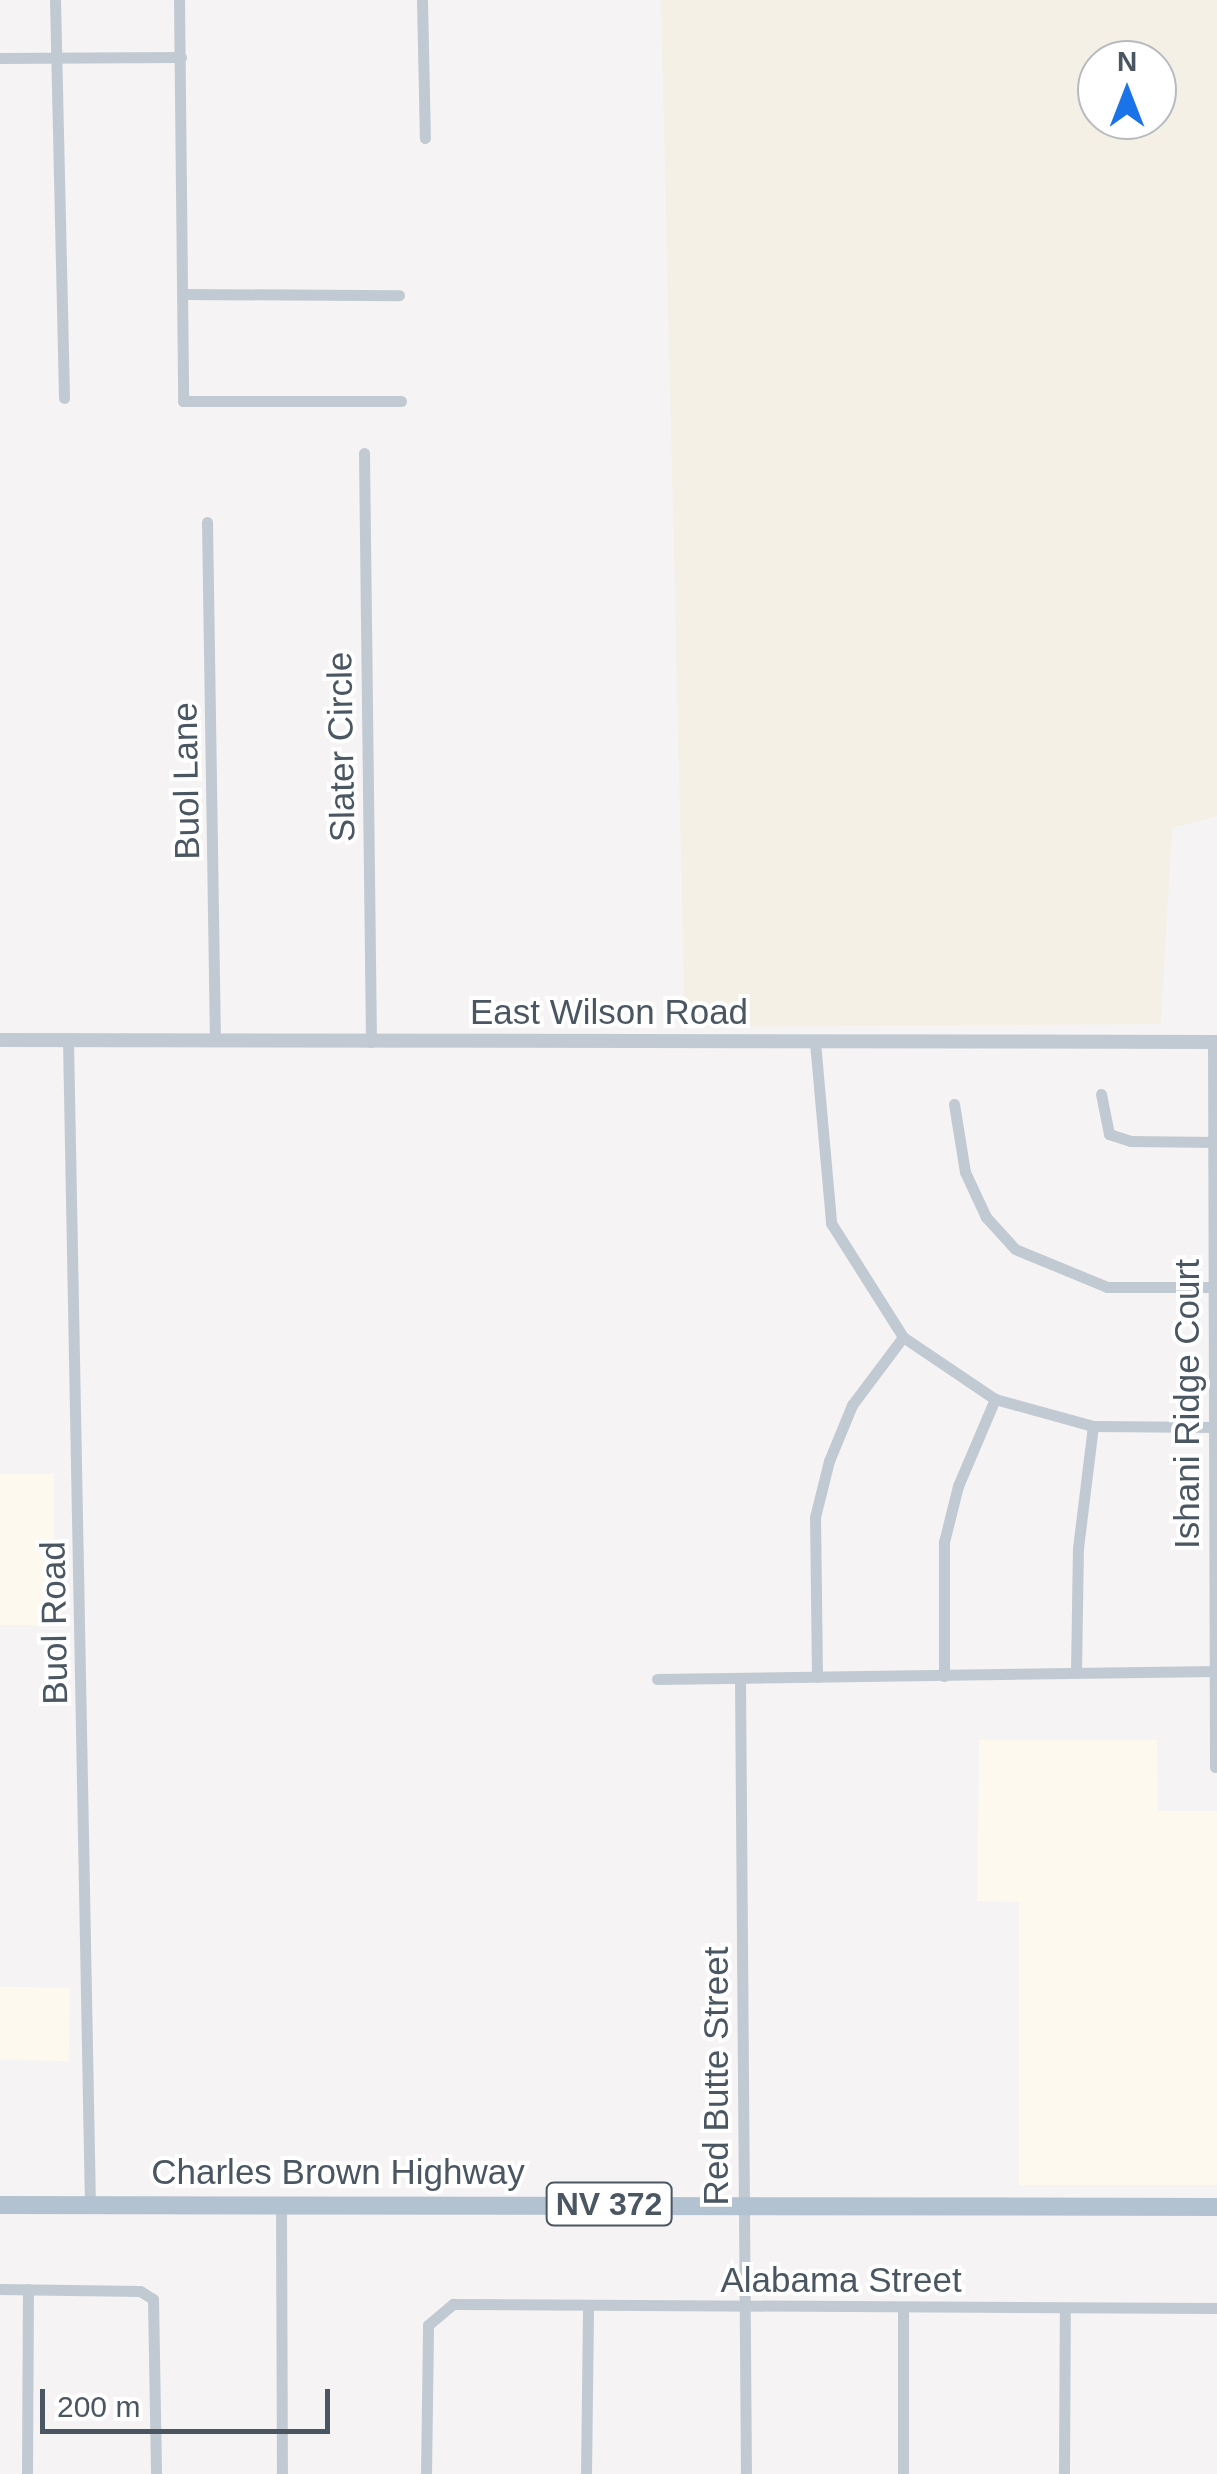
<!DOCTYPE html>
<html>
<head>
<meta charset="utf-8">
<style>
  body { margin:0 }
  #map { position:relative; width:1217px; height:2474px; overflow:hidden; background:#f5f3f3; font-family:Arial,sans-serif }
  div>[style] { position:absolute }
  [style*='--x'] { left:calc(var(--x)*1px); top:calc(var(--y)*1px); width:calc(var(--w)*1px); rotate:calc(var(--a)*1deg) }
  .commercial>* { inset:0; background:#fdf9ef; transform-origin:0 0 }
  .sand>* { inset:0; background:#f5f0e5 }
  .minor>* { height:11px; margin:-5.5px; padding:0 5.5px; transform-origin:5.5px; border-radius:5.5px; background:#c1cad2 }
  .tertiary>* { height:14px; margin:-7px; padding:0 7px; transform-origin:7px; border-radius:7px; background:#c1cad2 }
  .primary>* { height:18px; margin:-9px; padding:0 9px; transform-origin:9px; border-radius:9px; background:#b3c2d1 }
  span { translate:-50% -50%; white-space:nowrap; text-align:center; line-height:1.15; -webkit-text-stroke:8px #fff; paint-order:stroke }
  .shield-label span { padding:2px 8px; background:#fff; border:2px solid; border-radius:8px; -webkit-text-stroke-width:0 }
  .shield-label { font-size:32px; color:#4a5661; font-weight:700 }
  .street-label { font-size:35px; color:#4a5661 }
  .north { position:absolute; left:1077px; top:40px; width:100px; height:100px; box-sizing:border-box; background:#fff; border:2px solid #b7bbc0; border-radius:50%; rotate:0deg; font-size:28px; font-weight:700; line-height:40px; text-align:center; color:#4a5661 }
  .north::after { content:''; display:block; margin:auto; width:35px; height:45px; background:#1a73e8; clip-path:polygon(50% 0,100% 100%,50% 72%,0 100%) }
  .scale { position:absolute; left:40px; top:2389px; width:290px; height:45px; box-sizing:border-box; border:5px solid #4a5661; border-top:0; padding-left:12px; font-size:30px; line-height:35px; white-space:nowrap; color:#4a5661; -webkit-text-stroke:8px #fff; paint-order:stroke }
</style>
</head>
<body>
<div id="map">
  <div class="commercial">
    <div style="left:0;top:1474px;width:54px;height:151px"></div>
    <div style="clip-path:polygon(979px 1740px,1157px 1740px,1158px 1811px,1217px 1811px,1217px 2185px,1019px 2185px,1019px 1902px,977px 1901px)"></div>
    <div style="left:70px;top:1988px;width:73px;height:70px;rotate:91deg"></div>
  </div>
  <div class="sand">
    <div style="clip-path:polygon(evenodd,661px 0,1217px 0,1217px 816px,1172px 828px,1161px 1024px,685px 1027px,661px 0,1097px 60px,1157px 60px,1157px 120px,1097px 120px,1097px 60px)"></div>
  </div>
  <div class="minor">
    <div style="--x:55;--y:0;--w:398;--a:88.7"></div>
    <div style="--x:179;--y:0;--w:401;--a:89.4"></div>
    <div style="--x:183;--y:401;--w:218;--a:0"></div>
    <div style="--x:422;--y:0;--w:138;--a:88.8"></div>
    <div style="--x:0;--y:58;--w:181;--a:-0.3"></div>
    <div style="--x:183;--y:294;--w:216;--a:0.3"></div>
    <div style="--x:364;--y:453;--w:589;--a:89.32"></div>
    <div style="--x:207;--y:522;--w:518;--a:89.12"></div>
    <div style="--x:68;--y:1040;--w:1165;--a:88.92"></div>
    <div style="--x:815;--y:1042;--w:182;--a:84.9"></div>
    <div style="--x:831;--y:1223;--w:135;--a:57.7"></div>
    <div style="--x:903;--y:1337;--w:111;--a:34"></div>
    <div style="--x:995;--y:1399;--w:102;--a:15.4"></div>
    <div style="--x:1093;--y:1426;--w:124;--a:0.5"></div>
    <div style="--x:1213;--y:1042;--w:725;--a:89.84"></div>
    <div style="--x:1101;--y:1094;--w:41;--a:78.7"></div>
    <div style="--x:1109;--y:1134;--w:22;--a:18"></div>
    <div style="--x:1130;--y:1141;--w:87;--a:0.7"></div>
    <div style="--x:954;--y:1104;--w:69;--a:80.8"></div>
    <div style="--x:965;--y:1172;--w:50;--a:65"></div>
    <div style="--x:986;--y:1217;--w:43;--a:47.8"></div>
    <div style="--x:1015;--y:1249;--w:100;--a:22.4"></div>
    <div style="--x:1107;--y:1287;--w:107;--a:0"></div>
    <div style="--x:1076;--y:1672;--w:124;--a:-89.1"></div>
    <div style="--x:1078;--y:1548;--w:123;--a:-83"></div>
    <div style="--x:944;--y:1676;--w:134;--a:-90"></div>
    <div style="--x:944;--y:1542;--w:58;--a:-76"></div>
    <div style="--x:958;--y:1486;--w:95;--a:-67"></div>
    <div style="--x:817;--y:1677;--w:160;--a:-90.7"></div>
    <div style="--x:815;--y:1517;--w:58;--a:-76"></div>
    <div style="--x:829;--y:1461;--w:61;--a:-67.7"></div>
    <div style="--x:852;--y:1405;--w:85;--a:-53.1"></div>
    <div style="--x:657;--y:1679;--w:560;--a:-0.82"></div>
    <div style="--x:740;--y:1679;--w:795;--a:89.57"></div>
    <div style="--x:281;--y:2204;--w:270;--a:89.8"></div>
    <div style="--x:0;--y:2289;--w:140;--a:0.8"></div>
    <div style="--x:140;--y:2291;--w:15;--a:32"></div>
    <div style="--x:153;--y:2299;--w:175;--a:89"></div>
    <div style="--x:27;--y:2474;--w:185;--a:-89.7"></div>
    <div style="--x:426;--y:2474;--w:149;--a:-89.2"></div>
    <div style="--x:428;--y:2325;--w:33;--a:-40"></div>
    <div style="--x:453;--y:2304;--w:764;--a:0.3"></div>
    <div style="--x:586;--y:2474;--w:168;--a:-89.3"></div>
    <div style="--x:903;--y:2474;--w:167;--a:-90"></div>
    <div style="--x:1064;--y:2474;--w:166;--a:-89.7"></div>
  </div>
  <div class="tertiary">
    <div style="--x:0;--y:1040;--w:1217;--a:0.09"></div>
  </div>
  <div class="primary">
    <div style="--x:0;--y:2205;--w:1217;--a:0.09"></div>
  </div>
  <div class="shield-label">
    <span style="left:609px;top:2204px">NV 372</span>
  </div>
  <div class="street-label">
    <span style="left:341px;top:747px;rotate:-91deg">Slater Circle</span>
    <span style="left:186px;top:781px;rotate:-91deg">Buol Lane</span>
    <span style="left:609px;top:1012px">East Wilson Road</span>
    <span style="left:1187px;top:1404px;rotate:-90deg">Ishani Ridge Court</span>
    <span style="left:54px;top:1623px;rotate:-91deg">Buol Road</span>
    <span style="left:716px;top:2076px;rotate:-90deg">Red Butte Street</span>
    <span style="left:338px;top:2172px">Charles Brown Highway</span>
    <span style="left:841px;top:2280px">Alabama Street</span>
  </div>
  <div class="north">N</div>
  <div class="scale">200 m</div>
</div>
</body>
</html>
